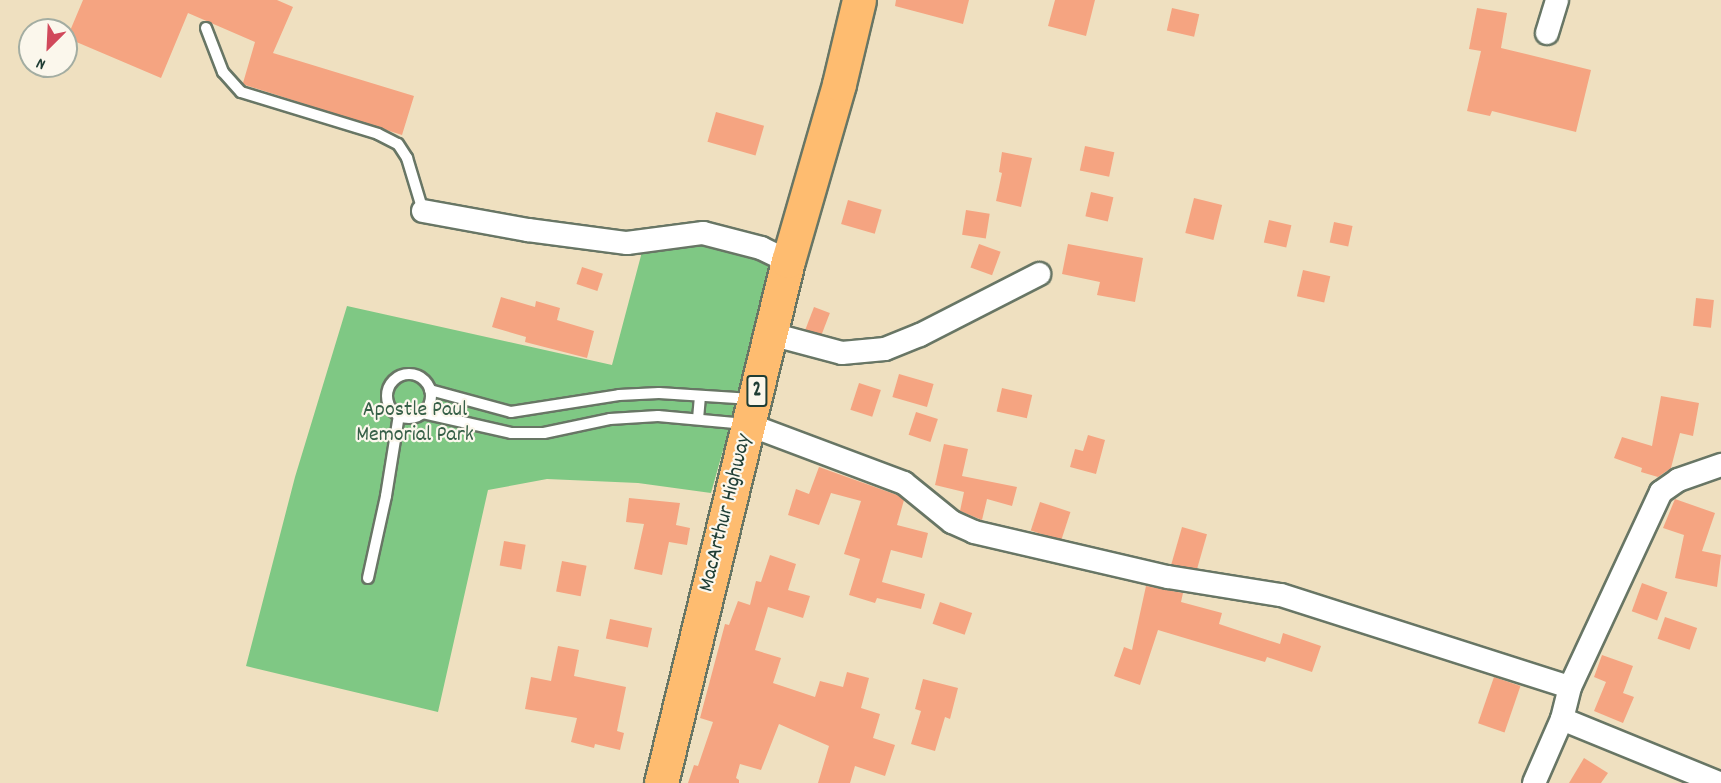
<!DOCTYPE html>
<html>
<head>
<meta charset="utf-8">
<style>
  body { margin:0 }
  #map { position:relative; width:1721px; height:783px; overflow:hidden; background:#efe0c0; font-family:Dekko,sans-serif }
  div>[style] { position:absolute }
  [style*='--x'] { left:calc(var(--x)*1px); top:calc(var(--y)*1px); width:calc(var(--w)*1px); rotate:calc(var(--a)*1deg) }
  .green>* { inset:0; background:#7fc884 }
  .building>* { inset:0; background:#f5a481; transform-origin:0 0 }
  .roads { filter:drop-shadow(2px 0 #687665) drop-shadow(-2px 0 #687665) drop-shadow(0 2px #687665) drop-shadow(0 -2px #687665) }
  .lane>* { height:10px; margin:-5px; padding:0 5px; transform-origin:5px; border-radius:5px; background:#fff }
  .lane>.ring { margin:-5px; padding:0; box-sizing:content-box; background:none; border:10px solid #fff; border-radius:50% }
  .street>* { height:22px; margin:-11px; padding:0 11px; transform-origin:11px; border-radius:11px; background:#fff }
  .highway>* { height:33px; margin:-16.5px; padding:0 16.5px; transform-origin:16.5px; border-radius:16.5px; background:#febc70 }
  span { translate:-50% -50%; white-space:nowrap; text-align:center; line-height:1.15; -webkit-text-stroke:4.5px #fbf7ec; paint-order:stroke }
  .shield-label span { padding:2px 4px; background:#fbf7ec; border:2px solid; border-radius:4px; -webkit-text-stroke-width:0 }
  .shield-label { font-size:21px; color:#1f3d34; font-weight:700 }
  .park-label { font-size:22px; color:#376048 }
  .street-label { font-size:22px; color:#1f3d34 }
  .north { position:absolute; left:18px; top:18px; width:60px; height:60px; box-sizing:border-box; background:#fbf7ec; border:2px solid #a3ada2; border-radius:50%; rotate:204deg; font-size:16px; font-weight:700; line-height:24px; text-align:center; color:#1f3d34 }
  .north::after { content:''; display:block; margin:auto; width:21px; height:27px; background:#d1495b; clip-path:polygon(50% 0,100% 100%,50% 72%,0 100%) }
</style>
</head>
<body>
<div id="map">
  <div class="green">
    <div style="clip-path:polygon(699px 238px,771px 256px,747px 365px,711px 493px,638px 483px,547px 479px,488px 490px,438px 712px,246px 666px,295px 477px,347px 306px,612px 365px,643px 248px)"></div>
  </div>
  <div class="building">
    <div style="clip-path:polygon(83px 0,277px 0,293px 7px,273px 53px,414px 96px,402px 135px,245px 85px,243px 83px,255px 42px,188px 13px,161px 78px,67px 38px)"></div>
    <div style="clip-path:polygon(896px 0,969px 0,963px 24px,895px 6px)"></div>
    <div style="clip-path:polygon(1055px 0,1095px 0,1086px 36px,1048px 26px)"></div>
    <div style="left:1172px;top:8px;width:28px;height:23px;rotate:13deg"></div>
    <div style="clip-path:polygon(1477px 8px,1507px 13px,1501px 48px,1591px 70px,1576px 132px,1492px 111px,1490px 116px,1467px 111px,1481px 51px,1469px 49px)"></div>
    <div style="left:716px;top:112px;width:50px;height:31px;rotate:16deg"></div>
    <div style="left:1085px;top:146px;width:30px;height:25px;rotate:12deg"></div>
    <div style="clip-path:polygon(1002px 152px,1032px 158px,1021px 207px,996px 201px,1002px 173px,999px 172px)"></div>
    <div style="left:1091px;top:192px;width:23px;height:25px;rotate:13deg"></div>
    <div style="left:1194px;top:198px;width:29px;height:36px;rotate:14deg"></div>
    <div style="left:848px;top:200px;width:35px;height:25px;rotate:16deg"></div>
    <div style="left:966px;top:210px;width:24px;height:25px;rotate:9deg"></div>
    <div style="left:1269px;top:220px;width:23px;height:23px;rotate:13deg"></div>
    <div style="left:1334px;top:222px;width:19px;height:21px;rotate:12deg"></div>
    <div style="left:979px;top:244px;width:23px;height:25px;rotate:20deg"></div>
    <div style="clip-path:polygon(1068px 244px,1143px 258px,1135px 302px,1097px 295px,1100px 282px,1062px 274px)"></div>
    <div style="left:582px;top:267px;width:22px;height:18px;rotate:18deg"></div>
    <div style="left:1303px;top:270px;width:28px;height:27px;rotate:13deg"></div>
    <div style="clip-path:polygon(501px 297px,535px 307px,536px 301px,560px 308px,557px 320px,594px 331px,587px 358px,525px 342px,526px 337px,492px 327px)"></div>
    <div style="left:1696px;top:298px;width:18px;height:28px;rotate:6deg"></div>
    <div style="left:814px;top:307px;width:17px;height:24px;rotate:21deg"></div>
    <div style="left:899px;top:374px;width:36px;height:24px;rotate:16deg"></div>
    <div style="left:859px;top:383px;width:23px;height:28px;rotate:18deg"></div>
    <div style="left:1002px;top:388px;width:31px;height:24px;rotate:13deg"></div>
    <div style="clip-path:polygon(1661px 396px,1699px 403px,1693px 436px,1680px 433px,1671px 468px,1658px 477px,1641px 472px,1642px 468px,1614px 458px,1622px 437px,1652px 446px)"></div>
    <div style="left:916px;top:412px;width:23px;height:24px;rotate:18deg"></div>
    <div style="clip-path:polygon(1088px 435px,1105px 440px,1096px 474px,1070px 467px,1075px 449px,1083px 451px)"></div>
    <div style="clip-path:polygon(944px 444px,968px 449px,962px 476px,1017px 487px,1012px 506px,987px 499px,982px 520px,960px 511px,964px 492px,935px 485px)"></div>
    <div style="clip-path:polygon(819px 467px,897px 495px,904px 500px,897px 525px,928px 533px,922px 558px,891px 550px,882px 582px,925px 594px,921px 609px,877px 598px,875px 603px,849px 595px,860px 559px,844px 554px,861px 501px,831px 493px,819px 525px,788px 515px,796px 489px,809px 494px)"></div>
    <div style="clip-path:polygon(629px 498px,680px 503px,676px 525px,690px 528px,687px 545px,669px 542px,662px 575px,634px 569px,644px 524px,626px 522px)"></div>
    <div style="clip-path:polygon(1675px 499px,1715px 513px,1702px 551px,1721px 555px,1717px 587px,1675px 578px,1684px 535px,1663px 528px)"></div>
    <div style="left:1040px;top:502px;width:32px;height:30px;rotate:18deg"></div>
    <div style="left:1182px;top:527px;width:26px;height:39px;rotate:16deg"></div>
    <div style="left:504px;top:541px;width:22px;height:25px;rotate:10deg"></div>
    <div style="clip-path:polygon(770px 555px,796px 564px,788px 590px,810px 596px,803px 618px,768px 607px,755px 650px,781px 658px,773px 683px,815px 697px,820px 681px,843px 687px,847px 672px,869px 678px,861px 708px,880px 714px,873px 738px,895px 745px,885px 776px,855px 766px,850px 783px,818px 783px,829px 746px,779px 724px,761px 770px,740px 764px,736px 778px,739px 780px,739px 783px,688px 783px,694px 765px,698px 766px,713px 722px,700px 718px,725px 624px,729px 625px,738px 601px,750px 605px,756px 581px,761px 582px)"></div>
    <div style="left:562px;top:561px;width:25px;height:31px;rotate:11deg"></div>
    <div style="left:1642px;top:583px;width:27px;height:30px;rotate:20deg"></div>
    <div style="clip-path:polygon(1146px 586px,1183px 593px,1181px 602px,1222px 613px,1219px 624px,1280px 644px,1283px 633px,1321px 646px,1312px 672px,1267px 657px,1265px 662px,1158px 630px,1140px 685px,1114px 676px,1124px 647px,1132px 650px)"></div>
    <div style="left:940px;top:602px;width:34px;height:23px;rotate:19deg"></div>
    <div style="left:1665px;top:617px;width:34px;height:23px;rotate:19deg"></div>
    <div style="left:610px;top:619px;width:43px;height:20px;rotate:12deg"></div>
    <div style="clip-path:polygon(558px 646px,579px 650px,574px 676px,626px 687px,617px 731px,624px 733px,620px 750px,595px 744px,594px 748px,571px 742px,577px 718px,525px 709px,531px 677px,551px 681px)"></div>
    <div style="clip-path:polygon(1602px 655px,1633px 666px,1623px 693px,1634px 697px,1623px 723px,1594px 711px,1606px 682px,1594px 677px)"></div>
    <div style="left:1494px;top:677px;width:28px;height:49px;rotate:19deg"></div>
    <div style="clip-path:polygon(923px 679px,958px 688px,950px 719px,945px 717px,935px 751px,911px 744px,921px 711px,915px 709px)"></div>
    <div style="clip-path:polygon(1584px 758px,1608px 773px,1601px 783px,1569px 783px)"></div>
  </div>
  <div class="roads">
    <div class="lane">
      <div style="--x:206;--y:28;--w:47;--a:68.9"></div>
      <div style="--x:223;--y:72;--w:27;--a:48"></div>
      <div style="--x:241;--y:92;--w:143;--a:17"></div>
      <div style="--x:378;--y:134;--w:22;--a:27"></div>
      <div style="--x:398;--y:144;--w:17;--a:57"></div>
      <div style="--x:407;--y:158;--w:55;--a:73.2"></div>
      <div class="ring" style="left:387px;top:374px;width:34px;height:34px"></div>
      <div style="--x:430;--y:390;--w:84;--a:15.2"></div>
      <div style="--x:511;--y:412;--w:109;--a:-8.9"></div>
      <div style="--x:619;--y:395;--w:40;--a:-2.9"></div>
      <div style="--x:659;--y:393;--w:93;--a:3.7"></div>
      <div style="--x:423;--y:413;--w:90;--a:12.8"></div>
      <div style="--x:511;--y:433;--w:33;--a:0"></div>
      <div style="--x:544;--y:433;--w:67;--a:-12"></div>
      <div style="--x:610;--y:419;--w:48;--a:-3.6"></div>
      <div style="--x:658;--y:416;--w:88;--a:5.2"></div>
      <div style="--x:698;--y:419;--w:23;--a:-85"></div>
      <div style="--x:368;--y:578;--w:84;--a:-77.6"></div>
      <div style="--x:386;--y:496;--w:82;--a:-80.9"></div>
    </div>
    <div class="street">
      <div style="--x:1547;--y:33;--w:34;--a:-73"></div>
      <div style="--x:423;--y:211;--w:107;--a:10.3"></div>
      <div style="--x:528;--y:230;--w:100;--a:7.5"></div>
      <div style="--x:627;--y:243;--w:77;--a:-7.5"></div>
      <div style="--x:703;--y:233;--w:60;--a:14.5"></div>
      <div style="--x:761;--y:248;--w:30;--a:26"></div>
      <div style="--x:771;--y:334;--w:73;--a:15"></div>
      <div style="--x:842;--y:353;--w:43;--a:-5.3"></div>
      <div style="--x:885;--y:349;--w:38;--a:-22"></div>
      <div style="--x:920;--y:335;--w:134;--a:-27.1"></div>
      <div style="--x:747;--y:424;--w:168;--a:20.6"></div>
      <div style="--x:904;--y:483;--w:62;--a:39.1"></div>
      <div style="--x:952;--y:522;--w:24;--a:24"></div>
      <div style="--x:974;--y:532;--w:199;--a:13.1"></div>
      <div style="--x:1168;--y:577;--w:114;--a:9.1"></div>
      <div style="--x:1281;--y:595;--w:303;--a:17.7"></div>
      <div style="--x:1570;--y:687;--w:33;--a:104"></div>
      <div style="--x:1562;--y:719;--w:170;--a:22.2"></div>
      <div style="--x:1570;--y:687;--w:215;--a:-65"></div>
      <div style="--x:1661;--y:492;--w:21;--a:-35"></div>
      <div style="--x:1678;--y:480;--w:46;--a:-19.2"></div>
      <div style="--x:1534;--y:783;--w:70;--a:-66.4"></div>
    </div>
    <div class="highway">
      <div style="--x:661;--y:783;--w:537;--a:-76.33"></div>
      <div style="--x:788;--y:261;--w:184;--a:-73.9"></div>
      <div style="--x:839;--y:84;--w:86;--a:-76.6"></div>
    </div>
  </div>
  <div class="shield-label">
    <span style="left:757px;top:391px">2</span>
  </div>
  <div class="park-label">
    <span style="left:415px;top:423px">Apostle Paul<br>Memorial Park</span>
  </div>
  <div class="street-label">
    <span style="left:726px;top:513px;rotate:-76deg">MacArthur Highway</span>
  </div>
  <div class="north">N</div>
</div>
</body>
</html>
